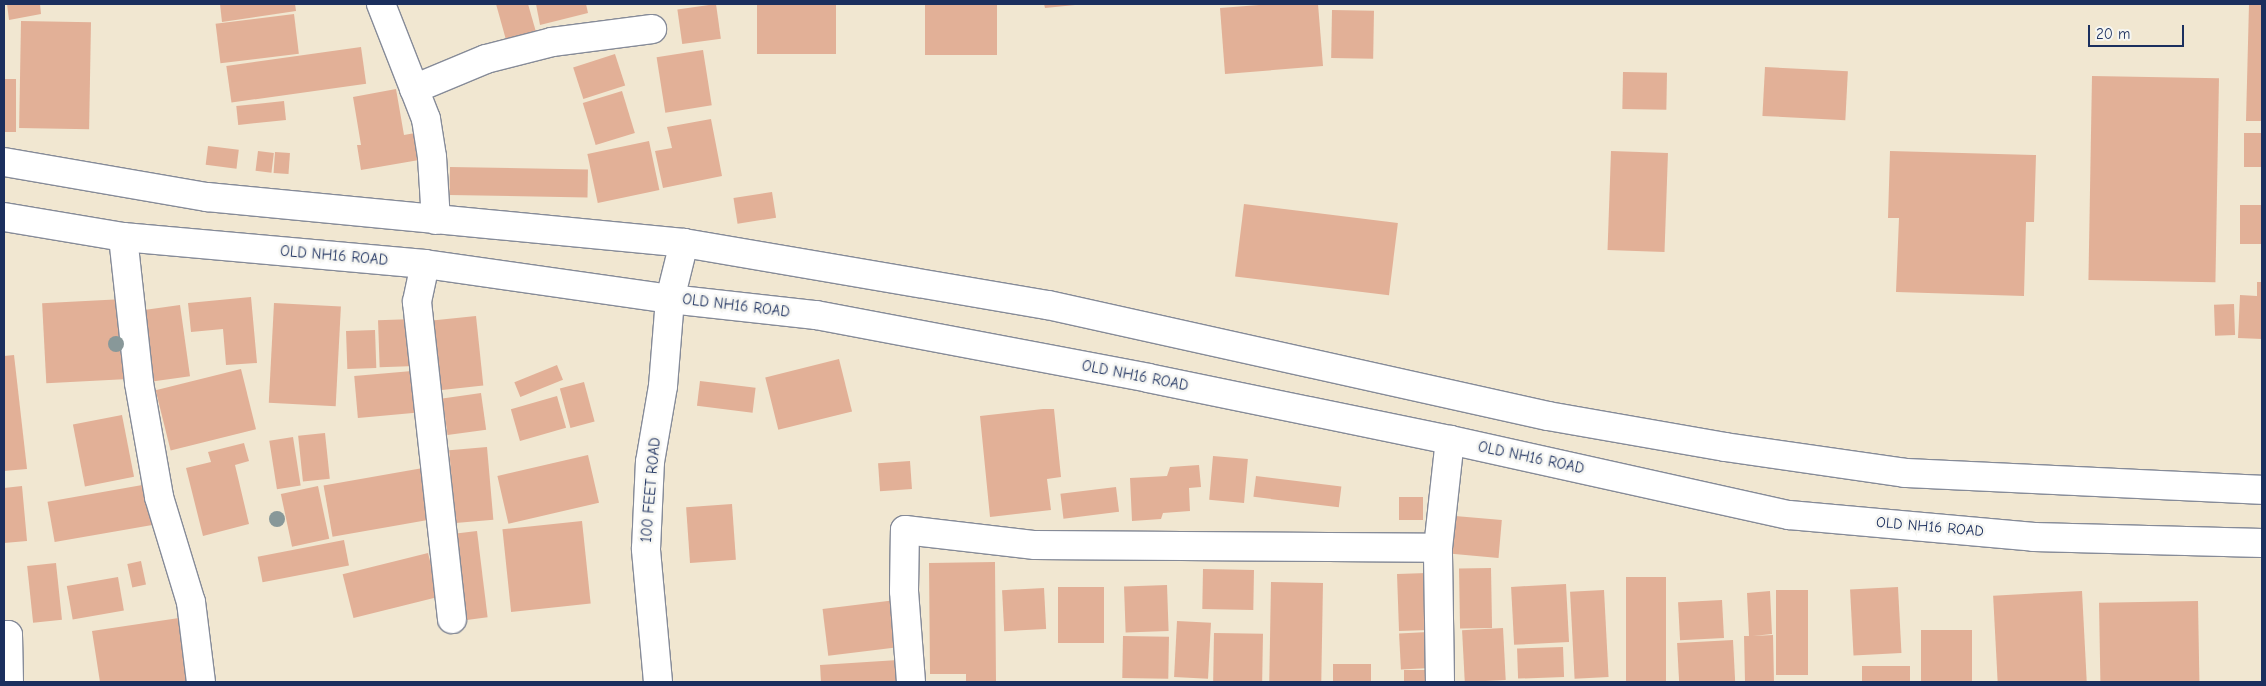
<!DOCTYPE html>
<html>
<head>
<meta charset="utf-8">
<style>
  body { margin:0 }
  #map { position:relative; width:2266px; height:686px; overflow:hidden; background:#f1e7d1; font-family:"Comic Neue",sans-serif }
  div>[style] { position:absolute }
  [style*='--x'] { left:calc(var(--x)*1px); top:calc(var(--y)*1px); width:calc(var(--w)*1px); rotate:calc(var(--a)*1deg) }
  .building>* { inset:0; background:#e2b097; transform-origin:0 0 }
  .roads { filter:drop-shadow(1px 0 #868b98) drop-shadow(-1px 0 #868b98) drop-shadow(0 1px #868b98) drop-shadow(0 -1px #868b98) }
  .street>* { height:28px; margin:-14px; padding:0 14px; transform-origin:14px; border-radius:14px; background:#fff }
  .secondary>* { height:28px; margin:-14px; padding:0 14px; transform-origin:14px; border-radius:14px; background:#fff }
  .primary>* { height:28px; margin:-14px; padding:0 14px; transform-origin:14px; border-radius:14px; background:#fff }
  .trees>* { width:16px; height:16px; margin:-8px; border-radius:50%; background:#889899 }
  span { translate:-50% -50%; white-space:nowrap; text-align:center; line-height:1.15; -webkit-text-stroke:5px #f6f6f2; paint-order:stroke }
  .street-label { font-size:15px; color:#1b2f5e }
  .frame { position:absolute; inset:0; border:5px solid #1b2f5e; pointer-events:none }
  .scale { position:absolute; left:2088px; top:25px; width:96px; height:22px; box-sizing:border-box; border:2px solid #1b2f5e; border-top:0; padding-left:6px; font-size:15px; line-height:18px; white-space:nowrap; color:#1b2f5e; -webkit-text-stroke:4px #f6f6f2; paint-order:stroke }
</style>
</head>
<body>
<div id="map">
  <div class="building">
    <div style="clip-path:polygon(7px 4px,40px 4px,41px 14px,9px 20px)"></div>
    <div style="clip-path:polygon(220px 4px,295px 4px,296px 11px,222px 22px)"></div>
    <div style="clip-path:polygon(496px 4px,528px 4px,538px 39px,508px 47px)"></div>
    <div style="clip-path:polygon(536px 4px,586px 4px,588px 13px,540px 25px)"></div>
    <div style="left:716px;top:4px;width:35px;height:39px;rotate:82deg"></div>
    <div style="left:757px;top:4px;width:79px;height:50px"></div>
    <div style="left:925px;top:4px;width:72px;height:51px"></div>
    <div style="clip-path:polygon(1044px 4px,1075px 4px,1075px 5px,1045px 8px)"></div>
    <div style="clip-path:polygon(1272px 4px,1318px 4px,1323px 66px,1225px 74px,1220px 8px)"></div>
    <div style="clip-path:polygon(2249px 4px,2262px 4px,2262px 121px,2246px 121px)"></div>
    <div style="left:1332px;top:10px;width:42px;height:48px;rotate:1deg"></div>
    <div style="left:294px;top:14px;width:40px;height:79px;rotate:83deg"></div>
    <div style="left:21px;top:21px;width:70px;height:107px;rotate:1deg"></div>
    <div style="left:361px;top:47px;width:37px;height:136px;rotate:82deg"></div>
    <div style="left:703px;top:50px;width:56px;height:47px;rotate:81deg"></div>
    <div style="left:615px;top:54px;width:33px;height:44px;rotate:72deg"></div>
    <div style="left:1765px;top:67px;width:83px;height:49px;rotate:3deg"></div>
    <div style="left:1623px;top:72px;width:44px;height:37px;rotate:1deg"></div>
    <div style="left:2092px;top:76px;width:127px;height:204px;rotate:1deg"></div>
    <div style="left:4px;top:79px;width:12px;height:53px"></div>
    <div style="clip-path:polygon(396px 89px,404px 135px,415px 133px,419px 160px,361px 170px,357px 145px,361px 145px,353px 97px)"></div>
    <div style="left:622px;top:91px;width:44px;height:41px;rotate:73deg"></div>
    <div style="left:284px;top:101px;width:19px;height:48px;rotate:84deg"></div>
    <div style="clip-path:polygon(711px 119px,722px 176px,663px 188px,655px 151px,672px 148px,667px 127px)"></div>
    <div style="left:2244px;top:133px;width:18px;height:34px"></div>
    <div style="left:649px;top:141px;width:50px;height:63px;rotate:78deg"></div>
    <div style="left:208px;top:146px;width:31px;height:19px;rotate:7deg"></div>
    <div style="left:258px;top:151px;width:16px;height:20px;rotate:7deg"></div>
    <div style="left:1611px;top:151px;width:57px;height:99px;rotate:2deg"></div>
    <div style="clip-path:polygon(1890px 151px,2036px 155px,2034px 222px,2026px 222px,2024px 296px,1896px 292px,1899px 218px,1888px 218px)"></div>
    <div style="left:275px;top:152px;width:15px;height:21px;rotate:4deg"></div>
    <div style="left:450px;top:167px;width:138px;height:28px;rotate:1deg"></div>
    <div style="left:772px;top:192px;width:26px;height:39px;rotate:81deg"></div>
    <div style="left:1244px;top:204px;width:155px;height:73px;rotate:7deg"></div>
    <div style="left:2240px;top:205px;width:22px;height:39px"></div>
    <div style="clip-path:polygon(2257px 282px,2262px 282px,2262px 339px,2238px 338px,2240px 295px,2257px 296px)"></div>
    <div style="clip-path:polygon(251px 297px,257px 363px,226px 365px,223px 329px,191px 332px,188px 303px)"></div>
    <div style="left:124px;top:299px;width:80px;height:82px;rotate:87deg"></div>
    <div style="left:274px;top:303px;width:67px;height:100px;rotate:3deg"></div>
    <div style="left:2234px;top:304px;width:31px;height:20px;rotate:88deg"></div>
    <div style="left:180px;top:305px;width:72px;height:38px;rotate:82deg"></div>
    <div style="left:476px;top:316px;width:70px;height:44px;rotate:84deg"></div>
    <div style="left:414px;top:319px;width:47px;height:36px;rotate:88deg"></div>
    <div style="left:375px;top:330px;width:38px;height:29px;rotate:88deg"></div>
    <div style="clip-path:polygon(14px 355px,27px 469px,4px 471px,4px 356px)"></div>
    <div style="left:839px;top:359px;width:54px;height:76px;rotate:76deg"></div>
    <div style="left:557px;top:365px;width:16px;height:46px;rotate:68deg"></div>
    <div style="left:241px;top:369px;width:62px;height:88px;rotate:76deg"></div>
    <div style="left:412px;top:371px;width:42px;height:58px;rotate:85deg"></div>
    <div style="left:700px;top:381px;width:56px;height:25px;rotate:7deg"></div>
    <div style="left:584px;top:382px;width:41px;height:25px;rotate:75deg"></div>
    <div style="left:481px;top:393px;width:37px;height:39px;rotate:82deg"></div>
    <div style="left:557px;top:396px;width:33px;height:48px;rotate:74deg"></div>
    <div style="clip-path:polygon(1043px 409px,1054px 409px,1061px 477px,1047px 479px,1051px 510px,990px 517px,980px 416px)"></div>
    <div style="left:122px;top:415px;width:63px;height:50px;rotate:79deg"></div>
    <div style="left:325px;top:433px;width:46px;height:27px;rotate:84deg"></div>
    <div style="left:293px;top:437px;width:49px;height:24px;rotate:81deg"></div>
    <div style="clip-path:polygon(244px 443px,249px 461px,235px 465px,249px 524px,203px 536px,186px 468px,211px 462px,208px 452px)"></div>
    <div style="left:487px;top:447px;width:73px;height:38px;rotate:85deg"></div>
    <div style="left:588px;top:455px;width:49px;height:93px;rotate:77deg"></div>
    <div style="left:1213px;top:456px;width:35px;height:44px;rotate:5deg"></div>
    <div style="left:910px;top:461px;width:28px;height:32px;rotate:86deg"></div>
    <div style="clip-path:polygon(1199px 465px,1201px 487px,1189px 488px,1190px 511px,1163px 513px,1161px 519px,1132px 521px,1130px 478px,1167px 476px,1170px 467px)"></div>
    <div style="left:423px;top:468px;width:52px;height:101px;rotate:80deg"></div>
    <div style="left:1256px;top:476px;width:86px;height:21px;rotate:7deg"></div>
    <div style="left:148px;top:484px;width:41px;height:102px;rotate:80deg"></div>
    <div style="clip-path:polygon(22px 486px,27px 541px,4px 543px,4px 488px)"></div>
    <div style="left:318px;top:486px;width:54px;height:38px;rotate:78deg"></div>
    <div style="left:1116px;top:487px;width:25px;height:56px;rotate:83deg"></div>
    <div style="left:1399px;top:497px;width:24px;height:23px"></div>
    <div style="left:732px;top:504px;width:56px;height:46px;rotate:86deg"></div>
    <div style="left:1455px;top:516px;width:47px;height:38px;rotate:5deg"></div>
    <div style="left:582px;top:521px;width:83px;height:80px;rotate:84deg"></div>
    <div style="left:477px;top:531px;width:87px;height:21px;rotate:83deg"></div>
    <div style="left:344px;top:540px;width:26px;height:88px;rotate:79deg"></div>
    <div style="left:428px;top:553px;width:45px;height:88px;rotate:76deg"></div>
    <div style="left:141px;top:561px;width:24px;height:14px;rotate:78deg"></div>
    <div style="clip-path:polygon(995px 562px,996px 682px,966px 682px,966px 674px,930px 674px,929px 563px)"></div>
    <div style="left:56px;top:563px;width:57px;height:29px;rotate:84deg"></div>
    <div style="left:1491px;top:568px;width:60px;height:32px;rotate:89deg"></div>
    <div style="left:1203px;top:569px;width:51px;height:40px;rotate:1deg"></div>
    <div style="left:1427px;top:573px;width:57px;height:30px;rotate:88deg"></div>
    <div style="left:118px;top:577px;width:34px;height:52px;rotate:80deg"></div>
    <div style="left:1626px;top:577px;width:40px;height:105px"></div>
    <div style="left:1271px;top:582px;width:52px;height:100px;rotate:1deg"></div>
    <div style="left:1566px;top:584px;width:58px;height:55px;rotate:87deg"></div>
    <div style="left:1167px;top:585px;width:46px;height:43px;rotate:88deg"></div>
    <div style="left:1058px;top:587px;width:46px;height:56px"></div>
    <div style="left:1898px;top:587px;width:66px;height:48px;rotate:87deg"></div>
    <div style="left:1044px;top:588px;width:41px;height:42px;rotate:87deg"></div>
    <div style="left:1604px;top:590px;width:87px;height:34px;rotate:87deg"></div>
    <div style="left:1776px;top:590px;width:32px;height:85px"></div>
    <div style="clip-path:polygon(1770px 591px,1772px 634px,1753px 636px,1773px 635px,1774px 682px,1745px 682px,1744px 636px,1749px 636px,1747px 593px)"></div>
    <div style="left:2082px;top:591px;width:91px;height:89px;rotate:87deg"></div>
    <div style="left:896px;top:600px;width:47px;height:74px;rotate:83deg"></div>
    <div style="left:1722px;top:600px;width:38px;height:44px;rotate:87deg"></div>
    <div style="left:2198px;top:601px;width:81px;height:99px;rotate:89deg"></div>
    <div style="clip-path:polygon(179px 618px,189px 682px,100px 682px,92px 631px)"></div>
    <div style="left:1177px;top:621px;width:34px;height:56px;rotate:3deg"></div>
    <div style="left:1503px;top:628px;width:52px;height:41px;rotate:87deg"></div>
    <div style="left:1921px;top:630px;width:51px;height:52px"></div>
    <div style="left:1428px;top:632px;width:36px;height:29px;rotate:87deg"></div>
    <div style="left:1214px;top:633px;width:49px;height:49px;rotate:1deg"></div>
    <div style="left:1123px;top:636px;width:46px;height:42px;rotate:1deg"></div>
    <div style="left:1733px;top:640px;width:42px;height:56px;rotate:87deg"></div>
    <div style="left:1563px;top:647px;width:30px;height:46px;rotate:88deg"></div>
    <div style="clip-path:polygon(898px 660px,900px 682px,821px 682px,820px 665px)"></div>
    <div style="left:1371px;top:664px;width:18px;height:38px;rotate:90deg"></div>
    <div style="left:1910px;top:666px;width:16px;height:48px;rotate:90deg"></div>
    <div style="left:1436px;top:670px;width:12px;height:32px;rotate:90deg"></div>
  </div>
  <div class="roads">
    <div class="street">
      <div style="--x:381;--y:4;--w:123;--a:68.6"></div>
      <div style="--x:426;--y:119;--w:38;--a:81"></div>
      <div style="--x:432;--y:157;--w:63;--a:86.4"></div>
      <div style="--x:414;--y:89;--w:78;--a:-22.6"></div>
      <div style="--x:486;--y:59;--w:68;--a:-14.4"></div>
      <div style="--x:552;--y:42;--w:101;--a:-7.4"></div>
      <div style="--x:123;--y:237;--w:147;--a:83.7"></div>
      <div style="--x:139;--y:383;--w:116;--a:80"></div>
      <div style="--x:159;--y:497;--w:110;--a:73.1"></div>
      <div style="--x:191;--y:602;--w:81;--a:82.9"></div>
      <div style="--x:425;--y:264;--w:39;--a:102"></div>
      <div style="--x:417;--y:302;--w:319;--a:83.7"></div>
      <div style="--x:4;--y:635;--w:4;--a:0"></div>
      <div style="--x:8;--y:635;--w:47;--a:88.8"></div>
      <div style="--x:911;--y:682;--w:91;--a:-94.4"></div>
      <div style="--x:904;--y:591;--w:61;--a:-89.1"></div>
      <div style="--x:905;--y:530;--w:131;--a:6.6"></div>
      <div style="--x:1035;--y:545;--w:403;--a:0.4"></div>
      <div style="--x:1440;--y:682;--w:134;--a:-90.9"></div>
      <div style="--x:1438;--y:548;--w:109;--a:-83.7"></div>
    </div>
    <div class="secondary">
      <div style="--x:658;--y:682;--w:134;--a:-95.2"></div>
      <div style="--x:646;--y:549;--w:87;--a:-87.4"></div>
      <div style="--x:650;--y:462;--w:77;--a:-80.3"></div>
      <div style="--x:663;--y:386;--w:87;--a:-85.4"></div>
      <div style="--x:670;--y:299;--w:58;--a:-76"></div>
    </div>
    <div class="primary">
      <div style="--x:4;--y:162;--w:206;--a:9.8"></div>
      <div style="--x:207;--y:197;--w:479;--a:5.5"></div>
      <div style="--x:684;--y:243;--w:369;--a:9.7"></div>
      <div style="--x:1048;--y:305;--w:512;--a:12.52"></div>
      <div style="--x:1548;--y:416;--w:180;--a:9.9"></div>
      <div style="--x:1725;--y:447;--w:182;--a:8.2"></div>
      <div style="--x:1905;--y:473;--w:357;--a:2.7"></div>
      <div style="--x:4;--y:217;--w:121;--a:9.5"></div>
      <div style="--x:123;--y:237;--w:303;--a:5.1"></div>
      <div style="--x:425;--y:264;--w:247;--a:8.1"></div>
      <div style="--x:670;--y:299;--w:147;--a:6.3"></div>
      <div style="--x:816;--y:315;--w:338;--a:10.7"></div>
      <div style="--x:1148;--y:378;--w:308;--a:11.6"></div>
      <div style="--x:1450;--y:440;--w:347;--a:12.5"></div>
      <div style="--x:1789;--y:515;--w:246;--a:5.1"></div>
      <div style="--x:2034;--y:537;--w:228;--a:1.5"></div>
    </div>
  </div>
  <div class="trees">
    <div style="left:116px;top:344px"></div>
    <div style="left:277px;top:519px"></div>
  </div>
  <div class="street-label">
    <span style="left:334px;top:256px;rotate:5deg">OLD NH16 ROAD</span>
    <span style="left:736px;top:306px;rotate:7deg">OLD NH16 ROAD</span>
    <span style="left:1135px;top:376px;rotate:11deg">OLD NH16 ROAD</span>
    <span style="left:1531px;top:458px;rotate:12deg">OLD NH16 ROAD</span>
    <span style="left:651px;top:490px;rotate:-85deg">100 FEET ROAD</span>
    <span style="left:1930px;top:527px;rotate:5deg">OLD NH16 ROAD</span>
  </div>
  <div class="frame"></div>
  <div class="scale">20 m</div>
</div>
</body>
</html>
